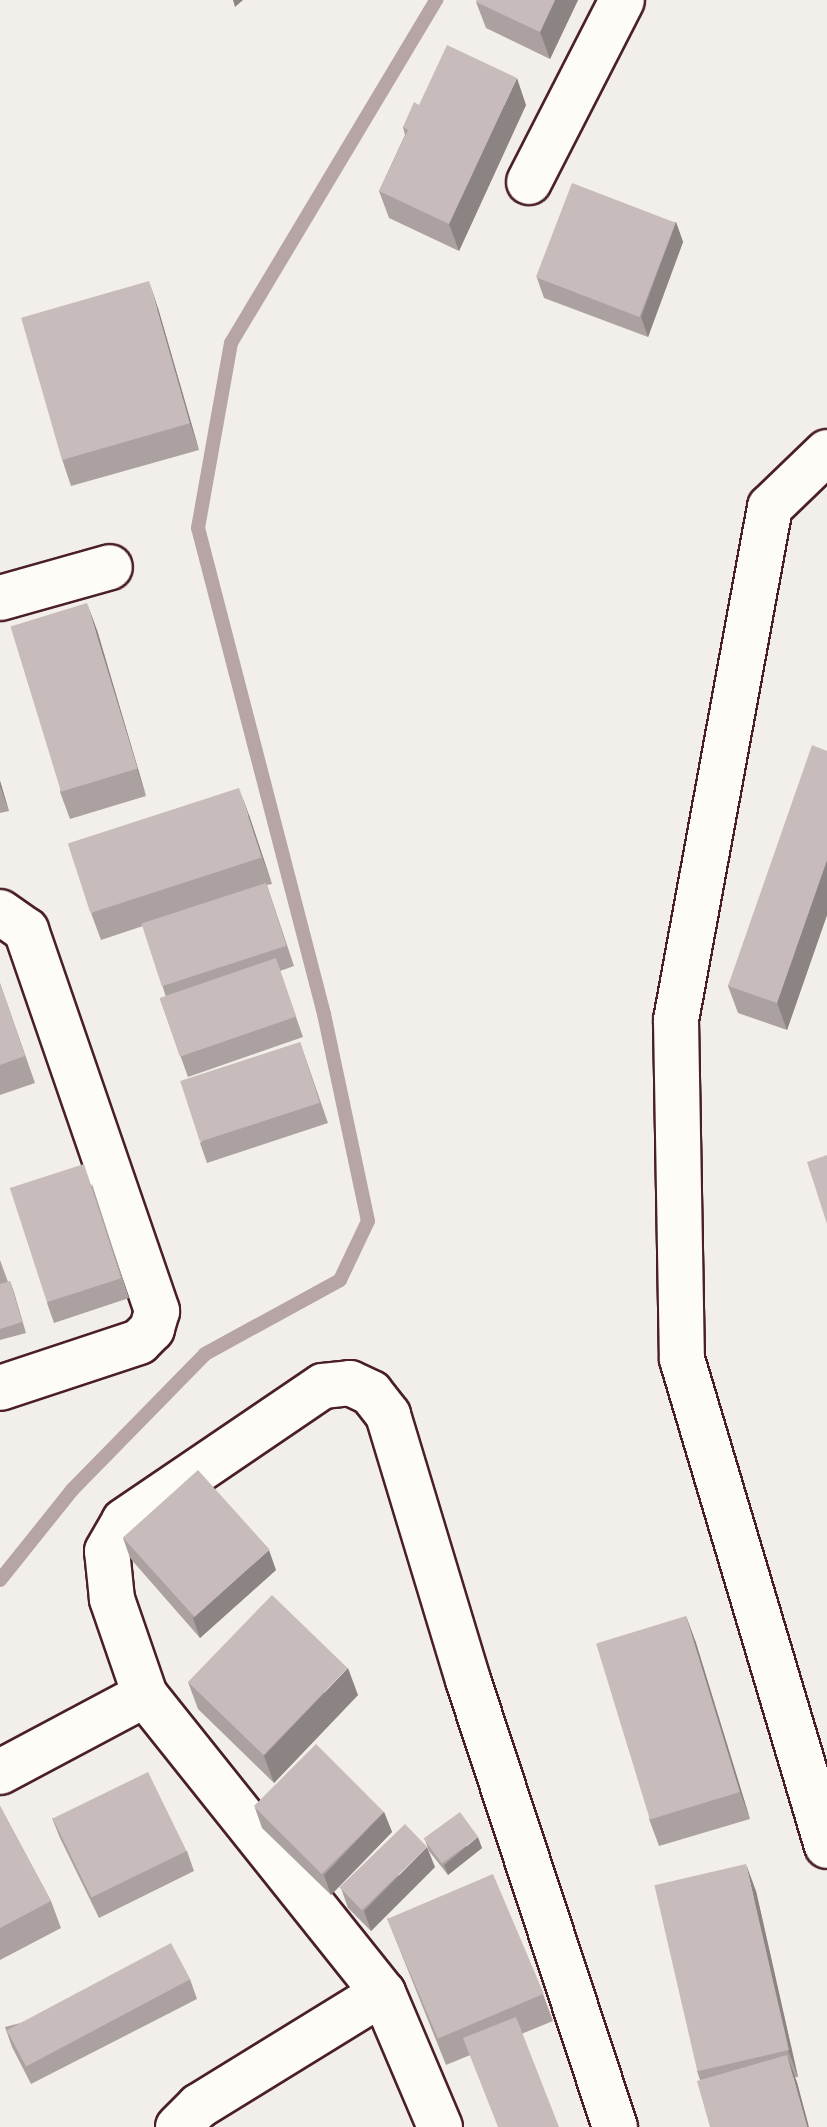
<!DOCTYPE html>
<html>
<head>
<meta charset="utf-8">
<style>
  body { margin:0 }
  #map { position:relative; width:827px; height:2127px; overflow:hidden; background:#f2efeb; font-family:"Patrick Hand",sans-serif }
  div>[style] { position:absolute }
  [style*='--x'] { left:calc(var(--x)*1px); top:calc(var(--y)*1px); width:calc(var(--w)*1px); rotate:calc(var(--a)*1deg) }
  .stream>* { height:14px; margin:-7px; padding:0 7px; transform-origin:7px; border-radius:7px; background:#b7a5a6 }
  .roads { filter:drop-shadow(2px 0 #4a1f2b) drop-shadow(-2px 0 #4a1f2b) drop-shadow(0 2px #4a1f2b) drop-shadow(0 -2px #4a1f2b) }
  .minor>* { height:44px; margin:-22px; padding:0 22px; transform-origin:22px; border-radius:22px; background:#fdfcf7 }
  .wall>* { inset:0; background:#aca1a1 }
  .shaded-wall>* { inset:0; background:#8c8383 }
  .building>* { inset:0; background:#c8bbbb; transform-origin:0 0 }
  span { translate:-50% -50%; white-space:nowrap; text-align:center; line-height:1.15; -webkit-text-stroke:8px #fdfcf7; paint-order:stroke }
</style>
</head>
<body>
<div id="map">
  <div class="stream">
    <div style="--x:0;--y:1580;--w:115;--a:-51.3"></div>
    <div style="--x:72;--y:1490;--w:190;--a:-45.6"></div>
    <div style="--x:205;--y:1354;--w:154;--a:-28.7"></div>
    <div style="--x:340;--y:1280;--w:65;--a:-64.6"></div>
    <div style="--x:368;--y:1221;--w:212;--a:-102"></div>
    <div style="--x:324;--y:1014;--w:502;--a:-104.53"></div>
    <div style="--x:198;--y:528;--w:188;--a:-79.9"></div>
    <div style="--x:231;--y:343;--w:400;--a:-59.1"></div>
  </div>
  <div class="roads">
    <div class="minor">
      <div style="--x:529;--y:182;--w:204;--a:-62.9"></div>
      <div style="--x:827;--y:452;--w:79;--a:136"></div>
      <div style="--x:770;--y:507;--w:522;--a:100.38"></div>
      <div style="--x:676;--y:1020;--w:339;--a:89"></div>
      <div style="--x:682;--y:1359;--w:508;--a:73.42"></div>
      <div style="--x:0;--y:598;--w:114;--a:-15.7"></div>
      <div style="--x:0;--y:912;--w:32;--a:35"></div>
      <div style="--x:26;--y:930;--w:403;--a:71"></div>
      <div style="--x:157;--y:1311;--w:19;--a:106"></div>
      <div style="--x:152;--y:1329;--w:18;--a:135"></div>
      <div style="--x:139;--y:1342;--w:146;--a:161.7"></div>
      <div style="--x:0;--y:1772;--w:164;--a:-28"></div>
      <div style="--x:178;--y:2127;--w:30;--a:-45"></div>
      <div style="--x:199;--y:2106;--w:216;--a:-31.6"></div>
      <div style="--x:440;--y:2127;--w:146;--a:-113"></div>
      <div style="--x:383;--y:1993;--w:381;--a:-128.6"></div>
      <div style="--x:145;--y:1695;--w:102;--a:-109"></div>
      <div style="--x:112;--y:1599;--w:48;--a:-95.9"></div>
      <div style="--x:107;--y:1551;--w:34;--a:-60"></div>
      <div style="--x:124;--y:1521;--w:240;--a:-34.2"></div>
      <div style="--x:323;--y:1386;--w:27;--a:-6"></div>
      <div style="--x:350;--y:1383;--w:23;--a:25"></div>
      <div style="--x:371;--y:1393;--w:28;--a:52"></div>
      <div style="--x:388;--y:1415;--w:277;--a:73.2"></div>
      <div style="--x:468;--y:1680;--w:471;--a:71.8"></div>
    </div>
  </div>
  <div class="wall">
    <div style="clip-path:polygon(477px 0,578px 0,550px 59px,486px 28px,476px 2px)"></div>
    <div style="clip-path:polygon(419px 105px,526px 105px,459px 251px,389px 218px,379px 191px,405px 135px,403px 127px)"></div>
    <div style="clip-path:polygon(676px 222px,683px 242px,648px 337px,544px 298px,537px 278px)"></div>
    <div style="clip-path:polygon(158px 308px,199px 450px,71px 486px,62px 459px)"></div>
    <div style="clip-path:polygon(97px 630px,146px 796px,70px 819px,60px 792px)"></div>
    <div style="clip-path:polygon(827px 751px,827px 915px,787px 1030px,738px 1013px,728px 986px)"></div>
    <div style="clip-path:polygon(0 781px,9px 811px,0 813px)"></div>
    <div style="clip-path:polygon(249px 815px,272px 884px,267px 885px,294px 966px,280px 971px,303px 1037px,188px 1077px,160px 999px,166px 997px,143px 926px,101px 940px,91px 913px)"></div>
    <div style="clip-path:polygon(0 983px,35px 1083px,0 1095px)"></div>
    <div style="clip-path:polygon(300px 1042px,328px 1123px,207px 1163px,200px 1143px)"></div>
    <div style="clip-path:polygon(92px 1184px,129px 1298px,54px 1323px,47px 1303px)"></div>
    <div style="clip-path:polygon(0 1260px,8px 1282px,10px 1281px,14px 1292px,26px 1333px,0 1340px)"></div>
    <div style="clip-path:polygon(123px 1538px,276px 1570px,200px 1638px,130px 1558px)"></div>
    <div style="clip-path:polygon(686px 1616px,696px 1643px,750px 1819px,659px 1846px,649px 1819px)"></div>
    <div style="clip-path:polygon(188px 1682px,358px 1695px,274px 1783px,198px 1709px)"></div>
    <div style="clip-path:polygon(0 1806px,51px 1901px,61px 1928px,0 1960px)"></div>
    <div style="clip-path:polygon(255px 1808px,384px 1812px,392px 1832px,331px 1895px,262px 1828px)"></div>
    <div style="clip-path:polygon(52px 1818px,187px 1851px,194px 1871px,99px 1918px,60px 1838px)"></div>
    <div style="clip-path:polygon(425px 1840px,482px 1848px,448px 1875px,429px 1851px)"></div>
    <div style="clip-path:polygon(435px 1867px,371px 1931px,348px 1908px,341px 1888px)"></div>
    <div style="clip-path:polygon(756px 1891px,798px 2077px,700px 2080px,697px 2071px)"></div>
    <div style="clip-path:polygon(387px 1918px,543px 1994px,553px 2021px,446px 2065px)"></div>
    <div style="clip-path:polygon(190px 1979px,197px 1999px,31px 2084px,12px 2047px,5px 2027px)"></div>
  </div>
  <div class="shaded-wall">
    <div style="clip-path:polygon(233px 0,243px 0,235px 7px)"></div>
    <div style="clip-path:polygon(555px 0,578px 0,550px 59px,540px 32px)"></div>
    <div style="clip-path:polygon(517px 78px,526px 105px,459px 251px,449px 224px)"></div>
    <div style="clip-path:polygon(676px 222px,683px 242px,648px 337px,641px 317px)"></div>
    <div style="clip-path:polygon(149px 281px,158px 308px,199px 450px,190px 423px)"></div>
    <div style="clip-path:polygon(87px 603px,97px 630px,146px 796px,137px 769px)"></div>
    <div style="clip-path:polygon(0 781px,9px 811px,0 786px)"></div>
    <div style="clip-path:polygon(239px 788px,249px 815px,272px 884px,262px 857px)"></div>
    <div style="clip-path:polygon(827px 860px,827px 915px,787px 1030px,777px 1003px)"></div>
    <div style="clip-path:polygon(269px 1550px,276px 1570px,200px 1638px,193px 1618px)"></div>
    <div style="clip-path:polygon(686px 1616px,696px 1643px,750px 1819px,740px 1792px)"></div>
    <div style="clip-path:polygon(348px 1668px,358px 1695px,274px 1783px,264px 1756px)"></div>
    <div style="clip-path:polygon(384px 1812px,392px 1832px,331px 1895px,324px 1875px)"></div>
    <div style="clip-path:polygon(478px 1837px,482px 1848px,448px 1875px,444px 1865px)"></div>
    <div style="clip-path:polygon(427px 1847px,435px 1867px,371px 1931px,364px 1911px)"></div>
    <div style="clip-path:polygon(746px 1864px,756px 1891px,798px 2077px,788px 2050px)"></div>
    <div style="clip-path:polygon(787px 2055px,797px 2082px,809px 2127px,807px 2127px)"></div>
  </div>
  <div class="building">
    <div style="clip-path:polygon(477px 0,555px 0,540px 32px,476px 2px)"></div>
    <div style="clip-path:polygon(447px 45px,517px 78px,449px 224px,379px 191px,408px 130px,403px 127px,414px 102px,419px 105px)"></div>
    <div style="left:572px;top:183px;width:111px;height:101px;rotate:21deg"></div>
    <div style="left:149px;top:281px;width:148px;height:133px;rotate:74deg"></div>
    <div style="left:87px;top:603px;width:173px;height:80px;rotate:73deg"></div>
    <div style="clip-path:polygon(812px 745px,827px 751px,827px 860px,777px 1003px,728px 986px)"></div>
    <div style="left:239px;top:788px;width:73px;height:180px;rotate:72deg"></div>
    <div style="left:266px;top:883px;width:66px;height:131px;rotate:72deg"></div>
    <div style="left:276px;top:958px;width:62px;height:123px;rotate:71deg"></div>
    <div style="clip-path:polygon(0 983px,25px 1056px,0 1065px)"></div>
    <div style="left:300px;top:1042px;width:64px;height:126px;rotate:72deg"></div>
    <div style="clip-path:polygon(827px 1155px,827px 1224px,807px 1162px)"></div>
    <div style="left:84px;top:1164px;width:120px;height:78px;rotate:72deg"></div>
    <div style="clip-path:polygon(10px 1281px,22px 1322px,0 1329px,0 1284px)"></div>
    <div style="left:198px;top:1470px;width:107px;height:101px;rotate:48deg"></div>
    <div style="left:272px;top:1595px;width:105px;height:121px;rotate:44deg"></div>
    <div style="left:686px;top:1616px;width:184px;height:94px;rotate:73deg"></div>
    <div style="left:316px;top:1744px;width:96px;height:88px;rotate:45deg"></div>
    <div style="left:148px;top:1772px;width:88px;height:106px;rotate:64deg"></div>
    <div style="clip-path:polygon(0 1806px,51px 1901px,0 1928px)"></div>
    <div style="left:460px;top:1812px;width:31px;height:45px;rotate:54deg"></div>
    <div style="left:405px;top:1824px;width:32px;height:91px;rotate:46deg"></div>
    <div style="left:746px;top:1864px;width:191px;height:94px;rotate:77deg"></div>
    <div style="left:493px;top:1874px;width:130px;height:115px;rotate:67deg"></div>
    <div style="left:171px;top:1943px;width:41px;height:186px;rotate:62deg"></div>
    <div style="clip-path:polygon(516px 2017px,559px 2127px,498px 2127px,463px 2038px)"></div>
    <div style="clip-path:polygon(787px 2055px,807px 2127px,710px 2127px,697px 2081px)"></div>
  </div>
</div>
</body>
</html>
